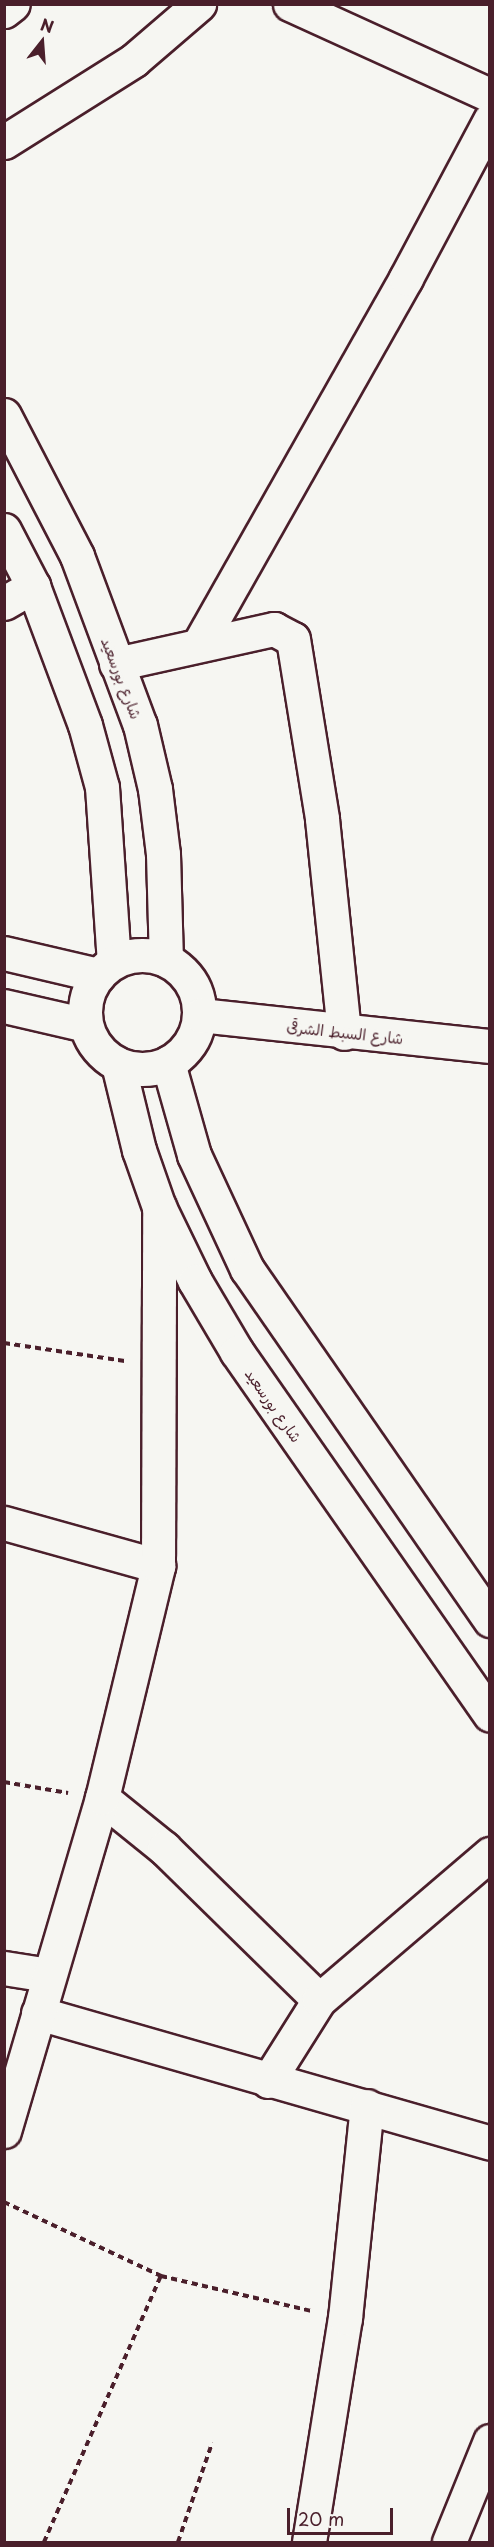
<!DOCTYPE html>
<html>
<head>
<meta charset="utf-8">
<style>
  body { margin:0 }
  #map { position:relative; width:494px; height:2547px; overflow:hidden; background:#f6f6f2; font-family:"Playpen Sans","Playpen Sans Arabic",sans-serif }
  div>[style] { position:absolute }
  [style*='--x'] { left:calc(var(--x)*1px); top:calc(var(--y)*1px); width:calc(var(--w)*1px); rotate:calc(var(--a)*1deg) }
  .path>* { height:4px; margin-top:-2px; transform-origin:0; background:repeating-linear-gradient(90deg,#4a1f2b 0 6px,transparent 0 10.5px) }
  .roads { filter:drop-shadow(2px 0 #4a1f2b) drop-shadow(-2px 0 #4a1f2b) drop-shadow(0 2px #4a1f2b) drop-shadow(0 -2px #4a1f2b) }
  .minor>* { height:33px; margin:-16.5px; padding:0 16.5px; transform-origin:16.5px; border-radius:16.5px; background:#f6f6f2 }
  .tertiary>* { height:33px; margin:-16.5px; padding:0 16.5px; transform-origin:16.5px; border-radius:16.5px; background:#f6f6f2 }
  .tertiary>.ring { margin:-16.5px; padding:0; box-sizing:content-box; background:none; border:33px solid #f6f6f2; border-radius:50% }
  span { translate:-50% -50%; white-space:nowrap; text-align:center; line-height:1.15; -webkit-text-stroke:5px #f6f6f2; paint-order:stroke }
  .street-label { font-size:15px; color:#4a1f2b }
  .frame { position:absolute; inset:0; border:6px solid #4a1f2b; pointer-events:none }
  .north { position:absolute; left:12px; top:12px; width:60px; height:60px; -webkit-text-stroke:4px #f6f6f2; paint-order:stroke; rotate:17deg; font-size:16px; font-weight:700; line-height:24px; text-align:center; color:#4a1f2b }
  .north::after { content:''; display:block; margin:auto; width:21px; height:27px; background:#4a1f2b; clip-path:polygon(50% 0,100% 100%,50% 72%,0 100%) }
  .scale { position:absolute; left:287px; top:2508px; width:106px; height:27px; box-sizing:border-box; border:3px solid #4a1f2b; border-top:0; padding-left:8px; font-size:18px; line-height:21px; white-space:nowrap; color:#4a1f2b; -webkit-text-stroke:4px #f6f6f2; paint-order:stroke }
</style>
</head>
<body>
<div id="map">
  <div class="path">
    <div style="--x:4;--y:1343;--w:122;--a:8.5"></div>
    <div style="--x:4;--y:1782;--w:65;--a:9.8"></div>
    <div style="--x:4;--y:2202;--w:174;--a:25.2"></div>
    <div style="--x:161;--y:2276;--w:155;--a:13.1"></div>
    <div style="--x:44;--y:2542;--w:291;--a:-66.3"></div>
    <div style="--x:178;--y:2542;--w:105;--a:-71"></div>
  </div>
  <div class="roads">
    <div class="minor">
      <div style="--x:290;--y:4;--w:220;--a:24.5"></div>
      <div style="--x:4;--y:11;--w:11;--a:-38"></div>
      <div style="--x:4;--y:142;--w:154;--a:-32.2"></div>
      <div style="--x:134;--y:60;--w:86;--a:-40.7"></div>
      <div style="--x:4;--y:603;--w:34;--a:-30"></div>
      <div style="--x:199;--y:644;--w:420;--a:-60.5"></div>
      <div style="--x:406;--y:278;--w:179;--a:-62"></div>
      <div style="--x:116;--y:664;--w:162;--a:-12.5"></div>
      <div style="--x:274;--y:629;--w:21;--a:28"></div>
      <div style="--x:293;--y:639;--w:182;--a:80.8"></div>
      <div style="--x:322;--y:819;--w:215;--a:84.1"></div>
      <div style="--x:4;--y:1523;--w:160;--a:15.6"></div>
      <div style="--x:102;--y:1798;--w:80;--a:38.9"></div>
      <div style="--x:164;--y:1848;--w:217;--a:44.4"></div>
      <div style="--x:4;--y:1968;--w:45;--a:9"></div>
      <div style="--x:38;--y:2013;--w:470;--a:16"></div>
      <div style="--x:268;--y:2081;--w:96;--a:-57.8"></div>
      <div style="--x:319;--y:2000;--w:225;--a:-40.5"></div>
      <div style="--x:4;--y:2131;--w:347;--a:-73.6"></div>
      <div style="--x:102;--y:1798;--w:239;--a:-76.4"></div>
      <div style="--x:158;--y:1566;--w:359;--a:-89.8"></div>
      <div style="--x:309;--y:2542;--w:227;--a:-80.9"></div>
      <div style="--x:345;--y:2318;--w:213;--a:-84.1"></div>
      <div style="--x:449;--y:2542;--w:109;--a:-67.9"></div>
    </div>
    <div class="tertiary">
      <div style="--x:4;--y:415;--w:159;--a:62.6"></div>
      <div style="--x:77;--y:556;--w:180;--a:69.6"></div>
      <div style="--x:140;--y:725;--w:66;--a:76.8"></div>
      <div style="--x:155;--y:789;--w:65;--a:83"></div>
      <div style="--x:163;--y:854;--w:106;--a:88.4"></div>
      <div style="--x:4;--y:530;--w:63;--a:62.6"></div>
      <div style="--x:33;--y:586;--w:148;--a:69.5"></div>
      <div style="--x:85;--y:725;--w:64;--a:74.7"></div>
      <div style="--x:102;--y:787;--w:175;--a:86.1"></div>
      <div style="--x:4;--y:953;--w:97;--a:13.2"></div>
      <div class="ring" style="left:85px;top:955px;width:81px;height:81px"></div>
      <div style="--x:4;--y:1006;--w:84;--a:13"></div>
      <div style="--x:200;--y:1015;--w:292;--a:6.1"></div>
      <div style="--x:168;--y:1063;--w:96;--a:74.2"></div>
      <div style="--x:194;--y:1155;--w:126;--a:65.1"></div>
      <div style="--x:247;--y:1269;--w:427;--a:55.3"></div>
      <div style="--x:118;--y:1064;--w:89;--a:76.3"></div>
      <div style="--x:139;--y:1150;--w:60;--a:70.7"></div>
      <div style="--x:159;--y:1207;--w:82;--a:64.1"></div>
      <div style="--x:195;--y:1281;--w:82;--a:59.4"></div>
      <div style="--x:237;--y:1352;--w:442;--a:55.1"></div>
    </div>
  </div>
  <div class="street-label">
    <span style="left:122px;top:678px;rotate:69deg">شارع بورسعيد</span>
    <span style="left:345px;top:1032px;rotate:6deg">شارع السبط الشرقى</span>
    <span style="left:274px;top:1405px;rotate:55deg">شارع بورسعيد</span>
  </div>
  <div class="frame"></div>
  <div class="north">N</div>
  <div class="scale">20 m</div>
</div>
</body>
</html>
